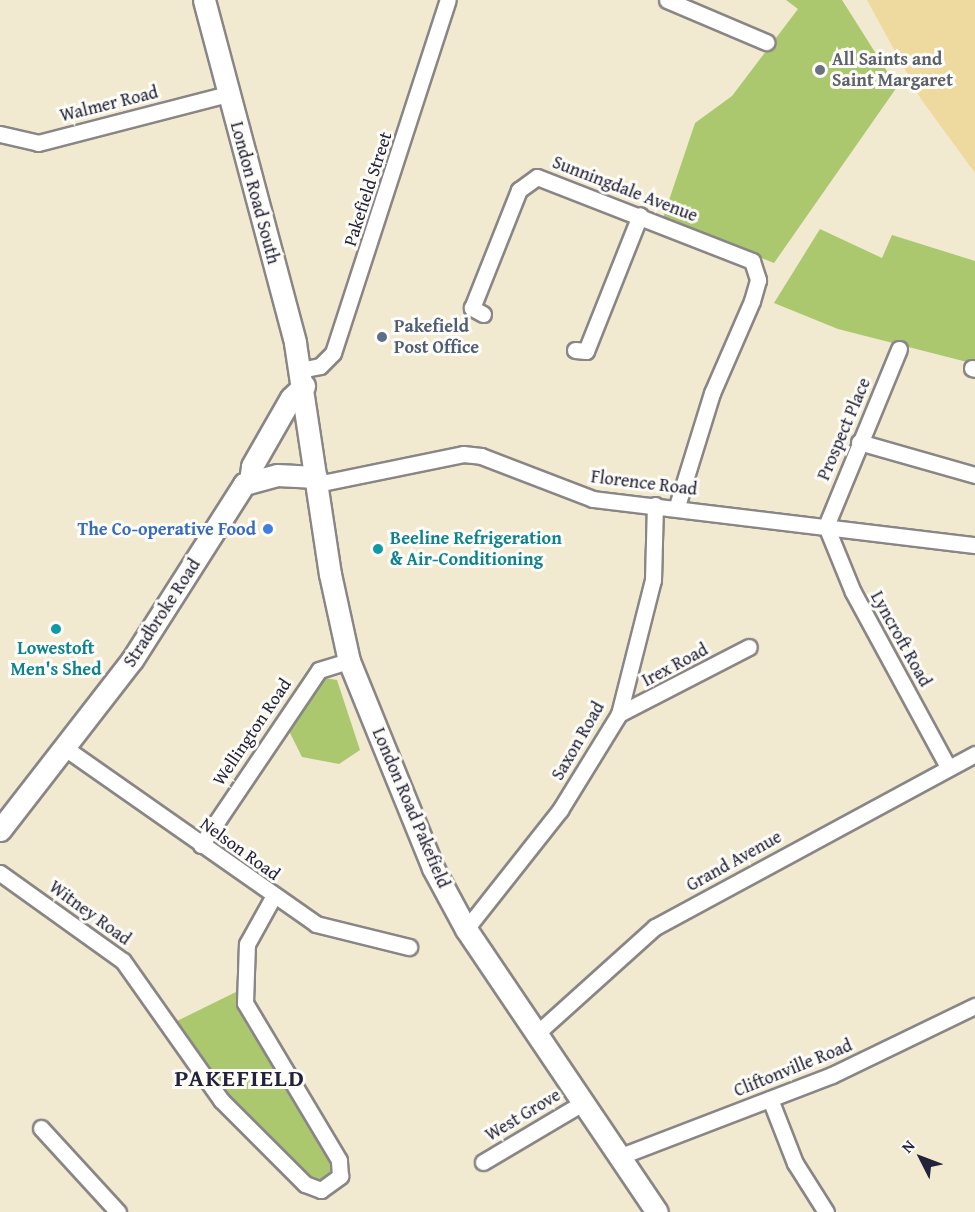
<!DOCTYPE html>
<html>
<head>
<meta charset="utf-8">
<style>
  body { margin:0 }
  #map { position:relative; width:975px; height:1212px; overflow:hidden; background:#f1e9d0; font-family:"Gentium Book Plus",serif }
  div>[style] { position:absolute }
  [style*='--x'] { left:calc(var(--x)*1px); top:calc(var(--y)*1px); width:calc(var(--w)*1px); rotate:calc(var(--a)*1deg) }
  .green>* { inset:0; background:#abc86f }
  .sand>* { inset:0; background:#eeda9e }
  .roads { filter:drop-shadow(2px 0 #8a8686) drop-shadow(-2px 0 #8a8686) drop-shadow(0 2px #8a8686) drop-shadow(0 -2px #8a8686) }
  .street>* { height:15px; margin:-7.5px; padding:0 7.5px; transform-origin:7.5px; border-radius:7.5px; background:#fff }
  .secondary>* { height:21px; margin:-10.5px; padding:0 10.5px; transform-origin:10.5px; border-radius:10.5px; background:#fff }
  .dots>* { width:16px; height:16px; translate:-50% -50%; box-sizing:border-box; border:3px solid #fdfcf7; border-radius:50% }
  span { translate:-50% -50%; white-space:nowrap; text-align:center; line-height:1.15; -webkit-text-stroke:6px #fdfcf7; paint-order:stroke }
  .worship-label { font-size:18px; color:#5b616d; font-weight:700 }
  .left { translate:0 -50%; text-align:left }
  .street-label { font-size:18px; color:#22223b }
  .service-label { font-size:18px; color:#4e5e75; font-weight:700 }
  .shop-label { font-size:18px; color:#366cbe; font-weight:700 }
  .right { translate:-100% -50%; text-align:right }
  .culture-label { font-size:18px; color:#0d838f; font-weight:700 }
  .district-label { font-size:24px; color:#22223b; font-weight:700; letter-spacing:1.5px }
  .north { position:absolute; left:891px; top:1128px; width:60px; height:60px; -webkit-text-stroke:4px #fdfcf7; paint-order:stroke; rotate:312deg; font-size:16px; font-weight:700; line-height:24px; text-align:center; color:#22223b }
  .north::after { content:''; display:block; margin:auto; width:21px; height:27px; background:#22223b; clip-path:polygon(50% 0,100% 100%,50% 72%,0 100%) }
</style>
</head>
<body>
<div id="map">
  <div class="green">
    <div style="clip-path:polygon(786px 0,842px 0,897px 87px,774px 263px,663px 218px,695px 123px,732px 96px,798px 9px)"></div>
    <div style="clip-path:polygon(820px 229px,882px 258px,892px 235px,975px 261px,975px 364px,838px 329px,774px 303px)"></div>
    <div style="clip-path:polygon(325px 678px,337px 680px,360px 750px,339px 764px,302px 757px,289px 731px)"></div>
    <div style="clip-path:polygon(238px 991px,246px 1024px,331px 1159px,330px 1181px,312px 1183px,220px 1091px,175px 1022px)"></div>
  </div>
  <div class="sand">
    <div style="clip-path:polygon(867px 0,975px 0,975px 173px,921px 99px)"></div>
  </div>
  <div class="roads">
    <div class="street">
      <div style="--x:667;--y:0;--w:108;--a:23"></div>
      <div style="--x:0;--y:134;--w:39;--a:13"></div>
      <div style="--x:38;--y:143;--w:196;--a:-14.5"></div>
      <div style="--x:483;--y:314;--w:13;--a:-151"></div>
      <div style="--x:472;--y:308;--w:127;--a:-68.3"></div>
      <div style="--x:519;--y:190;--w:22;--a:-36"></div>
      <div style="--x:537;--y:177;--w:231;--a:21.3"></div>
      <div style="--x:752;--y:261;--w:20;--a:72"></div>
      <div style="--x:758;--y:280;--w:22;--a:106"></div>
      <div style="--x:752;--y:301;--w:100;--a:113.5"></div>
      <div style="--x:712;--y:393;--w:118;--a:107.2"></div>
      <div style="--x:899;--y:349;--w:191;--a:112.4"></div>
      <div style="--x:826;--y:526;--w:71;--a:67.8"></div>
      <div style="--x:853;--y:592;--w:199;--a:61.5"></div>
      <div style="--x:575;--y:350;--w:11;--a:5"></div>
      <div style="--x:586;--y:351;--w:146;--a:-68.3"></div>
      <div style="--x:972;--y:368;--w:3;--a:18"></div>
      <div style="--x:300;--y:370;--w:20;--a:-11"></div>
      <div style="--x:320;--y:366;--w:18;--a:-45"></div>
      <div style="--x:333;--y:353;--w:371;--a:-72"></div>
      <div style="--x:859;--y:442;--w:121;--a:15.9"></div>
      <div style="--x:317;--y:484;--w:149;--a:-11.6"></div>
      <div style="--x:463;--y:454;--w:18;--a:6"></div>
      <div style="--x:481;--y:456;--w:120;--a:21"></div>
      <div style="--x:593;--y:499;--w:385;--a:6.9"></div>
      <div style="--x:619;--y:714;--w:146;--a:-27.3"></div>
      <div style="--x:65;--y:748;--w:307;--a:35"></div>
      <div style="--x:316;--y:924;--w:96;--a:13.9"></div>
      <div style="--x:201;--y:845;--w:211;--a:-56"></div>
      <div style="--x:319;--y:670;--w:31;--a:-17"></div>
      <div style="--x:0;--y:873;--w:151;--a:35.6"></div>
      <div style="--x:123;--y:961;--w:170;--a:54.8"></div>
      <div style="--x:221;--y:1100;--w:119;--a:45"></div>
      <div style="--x:305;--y:1184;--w:17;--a:21"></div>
      <div style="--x:321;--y:1190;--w:24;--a:-36"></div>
      <div style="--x:340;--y:1176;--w:16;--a:-94"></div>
      <div style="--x:339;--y:1160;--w:183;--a:-120.9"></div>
      <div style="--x:245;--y:1003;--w:59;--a:-88.1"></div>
      <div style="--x:247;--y:944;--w:54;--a:-61"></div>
      <div style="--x:466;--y:929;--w:152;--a:-51.7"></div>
      <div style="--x:560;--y:810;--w:113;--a:-58.4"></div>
      <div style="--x:619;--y:714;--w:138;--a:-75.8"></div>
      <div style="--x:653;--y:580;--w:75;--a:-88.5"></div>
      <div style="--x:535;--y:1035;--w:161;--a:-42"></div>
      <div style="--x:655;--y:927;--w:364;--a:-28.4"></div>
      <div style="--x:770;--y:1099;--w:69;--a:68.7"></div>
      <div style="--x:795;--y:1163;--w:58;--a:57.7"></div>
      <div style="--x:41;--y:1128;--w:114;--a:47.5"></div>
      <div style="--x:621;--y:1156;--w:226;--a:-21"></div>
      <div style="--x:832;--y:1075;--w:159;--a:-25.8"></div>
      <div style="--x:483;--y:1162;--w:117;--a:-30.7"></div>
    </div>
    <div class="secondary">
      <div style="--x:204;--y:0;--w:355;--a:75.1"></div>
      <div style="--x:295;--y:343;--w:234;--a:81.4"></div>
      <div style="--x:330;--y:574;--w:89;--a:77.7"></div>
      <div style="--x:349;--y:661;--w:223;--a:67.9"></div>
      <div style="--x:433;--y:868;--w:69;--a:61.6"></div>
      <div style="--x:466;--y:929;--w:341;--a:56"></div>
      <div style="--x:250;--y:481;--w:15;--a:-82"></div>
      <div style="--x:252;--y:466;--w:78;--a:-60.2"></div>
      <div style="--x:291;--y:398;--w:18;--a:-43"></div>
      <div style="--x:0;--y:830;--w:215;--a:-52.2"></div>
      <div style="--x:132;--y:660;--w:209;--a:-57.5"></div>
      <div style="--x:244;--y:484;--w:34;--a:-15"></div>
      <div style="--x:277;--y:475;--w:39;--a:3"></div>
    </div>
  </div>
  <div class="dots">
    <div style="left:820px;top:70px;background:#6b7280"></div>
    <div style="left:382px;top:337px;background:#5c6f8a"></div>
    <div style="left:268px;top:529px;background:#3f7fe0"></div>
    <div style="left:378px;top:549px;background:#0f9aa8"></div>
    <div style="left:56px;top:629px;background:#0f9aa8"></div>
  </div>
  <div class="worship-label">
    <span class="left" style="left:832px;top:70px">All Saints and<br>Saint Margaret</span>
  </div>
  <div class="street-label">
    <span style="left:109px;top:104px;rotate:-14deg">Walmer Road</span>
    <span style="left:368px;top:189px;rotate:-72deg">Pakefield Street</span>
    <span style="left:625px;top:189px;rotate:21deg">Sunningdale Avenue</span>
    <span style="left:255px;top:193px;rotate:75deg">London Road South</span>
    <span style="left:844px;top:429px;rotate:-67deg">Prospect Place</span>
    <span style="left:644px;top:483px;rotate:7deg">Florence Road</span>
    <span style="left:162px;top:613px;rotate:-57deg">Stradbroke Road</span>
    <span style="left:901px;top:639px;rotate:61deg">Lyncroft Road</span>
    <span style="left:675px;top:665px;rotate:-28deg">Irex Road</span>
    <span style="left:252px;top:732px;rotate:-56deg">Wellington Road</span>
    <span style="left:578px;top:741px;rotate:-60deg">Saxon Road</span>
    <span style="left:411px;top:808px;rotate:67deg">London Road Pakefield</span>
    <span style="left:240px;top:849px;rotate:36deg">Nelson Road</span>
    <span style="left:734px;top:861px;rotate:-29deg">Grand Avenue</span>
    <span style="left:90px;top:913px;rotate:36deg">Witney Road</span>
    <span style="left:793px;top:1068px;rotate:-22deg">Cliftonville Road</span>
    <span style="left:523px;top:1115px;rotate:-31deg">West Grove</span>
  </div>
  <div class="service-label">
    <span class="left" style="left:394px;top:337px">Pakefield<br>Post Office</span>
  </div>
  <div class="shop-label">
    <span class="right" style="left:256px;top:529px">The Co-operative Food</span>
  </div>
  <div class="culture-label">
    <span class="left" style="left:390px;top:549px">Beeline Refrigeration<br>&amp; Air-Conditioning</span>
    <span style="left:56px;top:659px">Lowestoft<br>Men's Shed</span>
  </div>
  <div class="district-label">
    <span style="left:240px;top:1078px">PAKEFIELD</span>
  </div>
  <div class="north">N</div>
</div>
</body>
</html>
